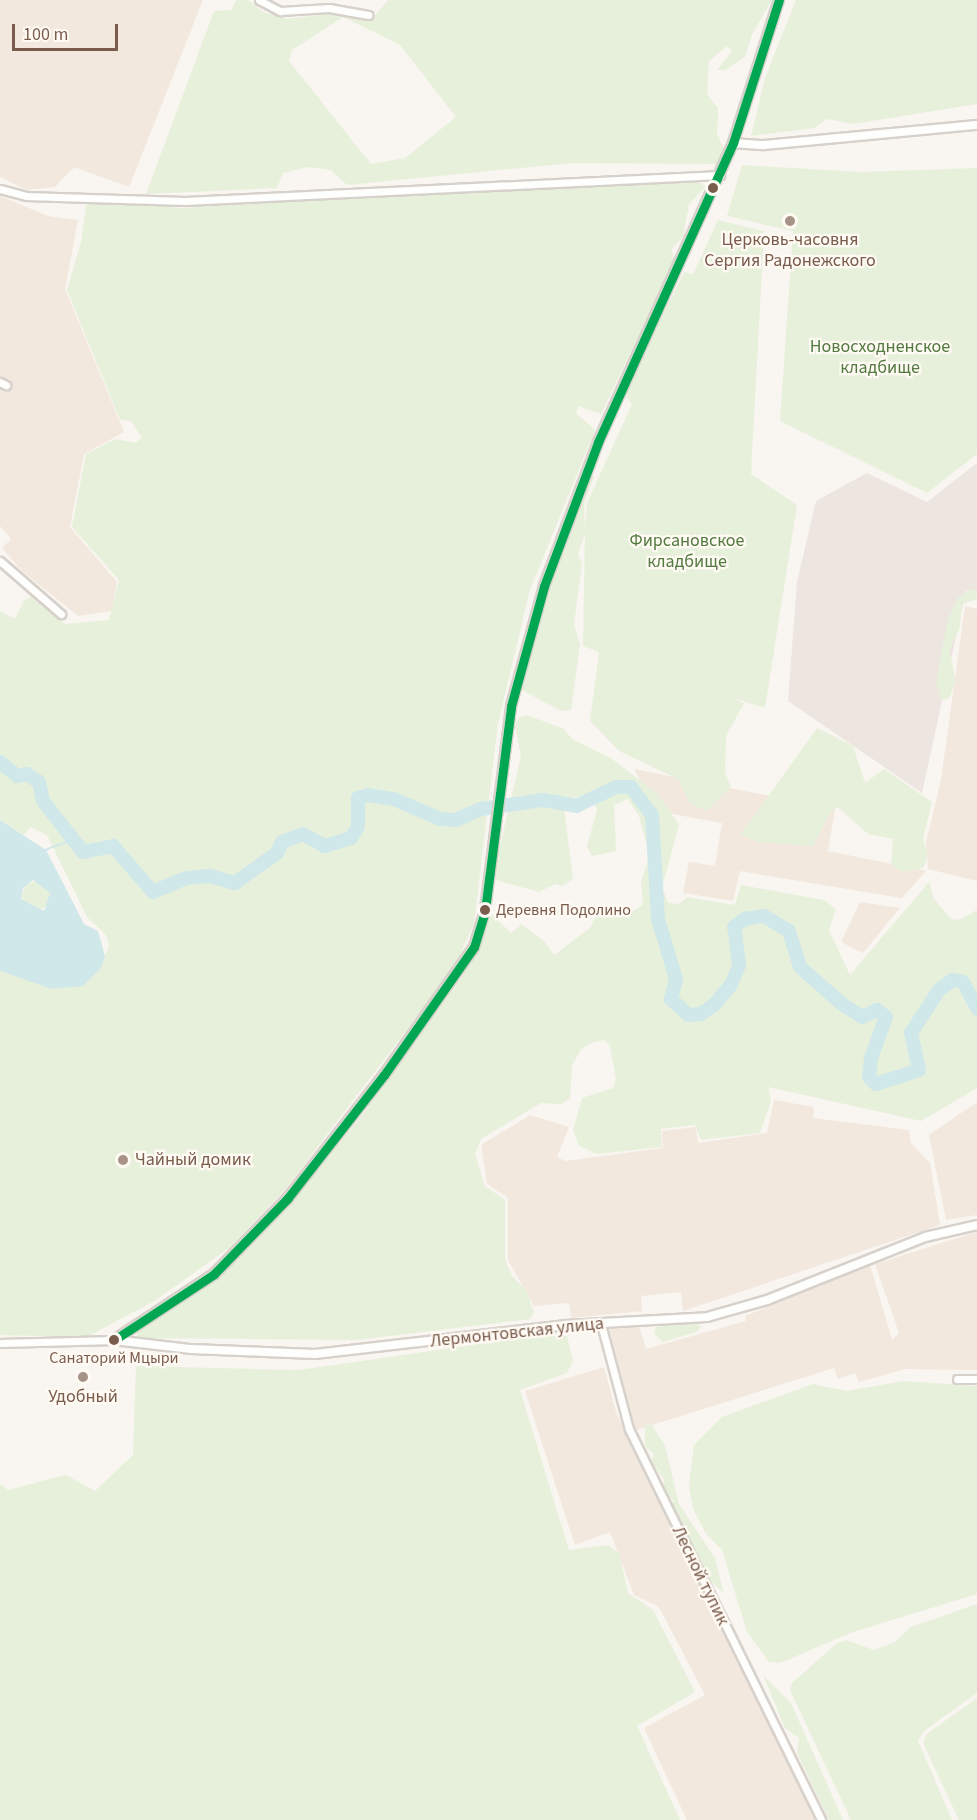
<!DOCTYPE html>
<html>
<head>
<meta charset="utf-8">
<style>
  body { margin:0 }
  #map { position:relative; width:977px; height:1820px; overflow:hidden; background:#f9f5f0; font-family:"Source Sans 3",sans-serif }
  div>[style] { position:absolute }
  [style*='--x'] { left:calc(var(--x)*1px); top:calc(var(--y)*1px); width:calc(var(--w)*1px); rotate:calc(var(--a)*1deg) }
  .residential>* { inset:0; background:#f2e8de }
  .industrial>* { inset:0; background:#ede5e0 }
  .green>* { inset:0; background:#e7f0db }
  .round { border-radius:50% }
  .water>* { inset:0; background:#d0e8ea }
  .stream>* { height:2px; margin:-1px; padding:0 1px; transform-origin:1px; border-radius:1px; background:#d0e8ea }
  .river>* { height:14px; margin:-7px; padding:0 7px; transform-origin:7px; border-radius:7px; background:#d0e8ea }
  .roads { filter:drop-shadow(2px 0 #d7d1cb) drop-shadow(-2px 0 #d7d1cb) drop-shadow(0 2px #d7d1cb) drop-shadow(0 -2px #d7d1cb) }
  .minor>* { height:7px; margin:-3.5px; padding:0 3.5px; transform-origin:3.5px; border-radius:3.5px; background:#fefefd }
  .tertiary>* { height:8px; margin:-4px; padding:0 4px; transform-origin:4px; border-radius:4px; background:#fefefd }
  .bus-1>* { height:9px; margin:-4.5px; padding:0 4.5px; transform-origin:4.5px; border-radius:4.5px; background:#00a651 }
  .dots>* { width:16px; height:16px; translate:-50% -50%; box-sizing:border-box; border:3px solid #fffaf3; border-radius:50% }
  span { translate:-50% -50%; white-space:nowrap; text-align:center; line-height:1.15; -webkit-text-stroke:4.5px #fffaf3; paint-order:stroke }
  .bus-label { font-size:16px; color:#7a5c4d }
  .left { translate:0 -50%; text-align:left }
  .poi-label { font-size:18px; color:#7a5c4d }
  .park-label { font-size:18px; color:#537a41 }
  .street-label { font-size:18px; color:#7a5c4d }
  .scale { position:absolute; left:12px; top:24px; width:106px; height:27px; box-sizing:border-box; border:3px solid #7a5c4d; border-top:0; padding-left:8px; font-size:18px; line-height:21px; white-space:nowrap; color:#7a5c4d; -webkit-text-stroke:4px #fffaf3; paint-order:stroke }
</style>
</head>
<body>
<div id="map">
  <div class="residential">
    <div style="clip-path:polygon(0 0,203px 0,129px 187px,74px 167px,55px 187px,27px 190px,0 177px)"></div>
    <div style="clip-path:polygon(0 196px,48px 216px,78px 220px,65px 289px,124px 432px,84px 454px,70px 527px,117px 582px,112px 611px,78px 616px,22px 571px,2px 548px,11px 539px,0 526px)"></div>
    <div style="clip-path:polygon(965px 606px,977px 609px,977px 881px,928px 869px,926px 842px,941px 780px)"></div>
    <div style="clip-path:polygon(634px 769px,835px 809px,828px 851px,926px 871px,902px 898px,740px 871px,733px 901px,683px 893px,689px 862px,715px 866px,722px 823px,656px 811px)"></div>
    <div style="clip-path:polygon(860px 902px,900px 908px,863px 953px,841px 942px)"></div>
    <div style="clip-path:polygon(774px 1100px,814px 1107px,813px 1118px,909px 1130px,911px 1143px,930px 1163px,940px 1225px,683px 1311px,681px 1292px,641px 1296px,642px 1311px,571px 1318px,569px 1303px,534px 1306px,508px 1260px,508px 1198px,487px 1184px,481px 1145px,530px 1115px,569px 1127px,557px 1157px,565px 1161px,663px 1148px,662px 1131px,696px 1127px,698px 1143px,767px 1133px)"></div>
    <div style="clip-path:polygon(977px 1102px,977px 1215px,946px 1220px,929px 1135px)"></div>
    <div style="clip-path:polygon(977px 1232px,977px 1370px,905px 1369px,859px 1382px,855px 1373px,838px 1379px,834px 1368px,633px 1431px,606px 1333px,610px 1328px,639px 1326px,646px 1349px,746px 1321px,745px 1316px,870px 1265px,892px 1340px,899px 1333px,875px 1264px)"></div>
    <div style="clip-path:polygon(604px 1367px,616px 1412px,816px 1820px,687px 1820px,644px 1728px,705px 1695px,659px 1607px,634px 1595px,610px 1532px,575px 1545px,525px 1391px)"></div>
  </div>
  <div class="industrial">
    <div style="clip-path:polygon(977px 463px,977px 593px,966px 591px,922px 793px,788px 701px,797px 582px,816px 501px,867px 473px,927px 502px)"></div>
  </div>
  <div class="green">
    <div style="clip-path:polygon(evenodd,236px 0,248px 0,264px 12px,287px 19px,343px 12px,371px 20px,388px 0,772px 0,752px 34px,745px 57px,725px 70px,717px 70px,732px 51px,727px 46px,709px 61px,707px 94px,718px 108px,717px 135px,725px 150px,717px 164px,572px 163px,347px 185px,331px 170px,308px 167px,283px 173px,277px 188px,146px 194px,214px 11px,231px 10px,236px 0,343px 17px,400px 45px,456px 117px,405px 158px,371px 164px,289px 61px,292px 50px,343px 17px)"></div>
    <div style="clip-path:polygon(796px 0,977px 0,977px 104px,853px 124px,827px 119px,814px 128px,751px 136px,765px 78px)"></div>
    <div style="clip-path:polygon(742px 165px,861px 172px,977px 168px,977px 454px,927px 493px,780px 421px,793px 231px,727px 216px)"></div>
    <div style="clip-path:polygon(692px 178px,706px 186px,689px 204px,683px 237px,672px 249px,674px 259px,666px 279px,601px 414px,578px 406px,576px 413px,595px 430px,530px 590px,498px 723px,474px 924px,454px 968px,283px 1192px,229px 1248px,156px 1300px,87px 1337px,0 1335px,0 971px,25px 978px,105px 956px,109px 947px,106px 935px,87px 917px,47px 835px,30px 827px,24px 835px,0 820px,0 611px,15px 619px,24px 600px,31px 597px,65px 624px,109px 620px,119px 580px,72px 527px,86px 454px,115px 439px,136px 443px,142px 438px,131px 421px,120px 420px,67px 290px,81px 242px,87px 200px,181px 208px)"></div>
    <div style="clip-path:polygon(718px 220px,764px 231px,751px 474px,797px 505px,765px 708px,730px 697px,744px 703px,726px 736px,725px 773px,731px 787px,707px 811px,690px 804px,678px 779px,619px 751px,590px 721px,599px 652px,583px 646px,585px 533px,578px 555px,582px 564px,574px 624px,580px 644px,571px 710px,561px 711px,520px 689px,547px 587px,590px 473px,594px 477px,584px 504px,585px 531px,587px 503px,632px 404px,624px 394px,684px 272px,693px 274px)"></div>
    <div style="clip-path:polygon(972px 589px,977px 590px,977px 599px,962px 604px,960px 627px,949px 650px,956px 681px,949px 698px,942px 700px,936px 682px,948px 619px,958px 598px)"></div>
    <div style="clip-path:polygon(527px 715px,564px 729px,572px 739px,612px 759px,658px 794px,679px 825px,662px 887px,668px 903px,679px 904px,687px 897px,735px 905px,741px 885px,824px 900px,836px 909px,829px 930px,850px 975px,929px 882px,934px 899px,951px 919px,959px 920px,977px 910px,977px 1088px,921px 1121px,768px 1087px,771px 1101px,760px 1133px,701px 1140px,695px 1125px,661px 1129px,662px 1147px,597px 1154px,579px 1146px,573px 1130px,582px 1098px,613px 1088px,616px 1080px,610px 1046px,604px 1040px,593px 1042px,581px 1049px,572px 1066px,570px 1099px,561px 1104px,541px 1103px,481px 1139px,475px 1154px,485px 1186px,505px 1200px,505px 1259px,512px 1276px,526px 1290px,534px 1312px,530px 1319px,357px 1340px,137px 1338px,138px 1330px,184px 1302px,238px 1258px,294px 1199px,364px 1113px,464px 974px,492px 915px,511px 933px,521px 924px,544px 941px,554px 955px,590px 928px,597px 913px,630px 913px,643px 905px,641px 881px,650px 856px,639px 816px,628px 799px,614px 805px,616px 851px,592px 856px,587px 846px,597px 810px,592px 794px,563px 800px,573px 879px,562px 886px,555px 884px,539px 892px,496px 880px,496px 863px,521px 756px,515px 726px,519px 717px)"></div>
    <div style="clip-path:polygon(817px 728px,853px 746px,865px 783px,884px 769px,932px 802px,923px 839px,928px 855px,923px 868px,903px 872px,891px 865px,893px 839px,868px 834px,838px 807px,831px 811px,813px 846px,756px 842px,741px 834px)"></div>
    <div class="round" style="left:22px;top:882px;width:28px;height:28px"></div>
    <div style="clip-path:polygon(694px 1322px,701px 1327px,696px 1332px,663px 1342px,654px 1334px,656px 1327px)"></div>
    <div style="clip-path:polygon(535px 1336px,567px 1336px,573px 1361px,567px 1373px,520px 1390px,569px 1550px,608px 1545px,619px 1553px,628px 1593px,653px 1610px,695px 1692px,637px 1726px,680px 1820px,0 1820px,0 1484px,8px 1490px,66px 1475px,95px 1491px,133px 1455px,136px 1366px,299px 1370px)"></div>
    <div style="clip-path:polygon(904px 1381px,977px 1386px,977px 1594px,853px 1632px,780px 1663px,769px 1662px,747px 1632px,722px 1550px,706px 1534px,693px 1509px,689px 1486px,694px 1445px,722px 1417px,813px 1384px,846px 1391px)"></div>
    <div style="clip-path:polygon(645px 1425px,652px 1425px,665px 1446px,679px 1504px,715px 1558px,724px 1594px,702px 1572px,703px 1562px,693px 1554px,691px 1542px,673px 1514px,673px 1500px,663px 1491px,664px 1479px,651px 1462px,654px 1454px,645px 1447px)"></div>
    <div style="clip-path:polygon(977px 1604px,977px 1693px,924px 1731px,918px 1741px,952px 1820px,851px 1820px,790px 1690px,792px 1683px,837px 1643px,846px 1640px,874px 1650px,895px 1642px,911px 1627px)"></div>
    <div style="clip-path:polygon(763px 1675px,791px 1703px,843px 1820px,829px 1820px,797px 1753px,799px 1738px,785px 1728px)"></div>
    <div style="clip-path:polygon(977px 1698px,977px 1820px,959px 1820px,923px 1743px,927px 1734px)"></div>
  </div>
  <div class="water">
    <div style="clip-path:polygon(evenodd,0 820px,46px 850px,84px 924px,98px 931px,105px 956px,101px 968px,83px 986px,52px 989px,0 971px,0 820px,33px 880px,50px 893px,44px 911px,21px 899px,23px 888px,33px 880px)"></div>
  </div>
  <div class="stream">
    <div style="--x:52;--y:847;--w:19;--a:-18"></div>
    <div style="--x:44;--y:851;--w:7;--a:-27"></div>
  </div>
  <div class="river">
    <div style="--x:0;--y:762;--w:22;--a:39"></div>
    <div style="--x:17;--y:776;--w:10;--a:-11"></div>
    <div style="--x:27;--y:774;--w:14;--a:34"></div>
    <div style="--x:39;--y:782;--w:19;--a:78"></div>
    <div style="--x:43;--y:801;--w:65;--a:51.9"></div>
    <div style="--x:83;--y:852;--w:31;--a:-11"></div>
    <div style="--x:113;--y:846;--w:61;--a:49"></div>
    <div style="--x:153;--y:892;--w:36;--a:-23"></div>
    <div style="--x:186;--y:878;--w:24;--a:-5"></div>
    <div style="--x:210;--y:876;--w:26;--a:16"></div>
    <div style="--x:235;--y:883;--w:52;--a:-35.5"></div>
    <div style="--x:277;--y:853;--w:12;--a:-66"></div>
    <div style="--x:282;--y:842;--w:22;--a:-21"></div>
    <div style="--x:303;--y:834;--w:25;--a:29"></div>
    <div style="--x:325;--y:846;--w:27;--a:-17"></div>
    <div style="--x:351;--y:838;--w:13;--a:-58"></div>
    <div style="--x:358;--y:827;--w:29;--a:-90"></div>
    <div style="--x:358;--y:798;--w:10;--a:-17"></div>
    <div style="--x:368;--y:795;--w:26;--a:9"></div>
    <div style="--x:394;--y:799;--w:50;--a:23.5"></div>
    <div style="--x:440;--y:819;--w:16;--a:4"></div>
    <div style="--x:456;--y:820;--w:27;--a:-24"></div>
    <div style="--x:481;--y:809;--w:63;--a:-8.3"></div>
    <div style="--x:543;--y:800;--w:34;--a:10"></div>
    <div style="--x:576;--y:806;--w:44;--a:-25.4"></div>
    <div style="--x:616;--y:787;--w:15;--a:0"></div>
    <div style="--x:631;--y:787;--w:35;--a:53"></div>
    <div style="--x:652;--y:815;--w:104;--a:86.7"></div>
    <div style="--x:658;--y:919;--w:63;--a:73.3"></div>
    <div style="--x:676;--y:979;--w:21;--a:104"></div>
    <div style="--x:671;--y:999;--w:23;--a:43"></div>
    <div style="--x:688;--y:1015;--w:13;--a:-4"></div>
    <div style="--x:701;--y:1014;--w:16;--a:-35"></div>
    <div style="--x:714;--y:1005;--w:26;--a:-50"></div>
    <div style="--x:731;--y:985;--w:22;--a:-68"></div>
    <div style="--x:739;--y:965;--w:38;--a:-97"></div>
    <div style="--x:734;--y:927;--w:14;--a:-36"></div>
    <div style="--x:745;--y:919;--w:19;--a:-9"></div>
    <div style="--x:764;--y:916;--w:29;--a:31"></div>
    <div style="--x:789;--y:931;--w:38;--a:73"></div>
    <div style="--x:800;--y:967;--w:56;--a:41.4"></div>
    <div style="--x:842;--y:1004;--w:24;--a:33"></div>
    <div style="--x:862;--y:1017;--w:17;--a:-25"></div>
    <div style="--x:877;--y:1010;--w:11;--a:38"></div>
    <div style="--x:886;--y:1017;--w:44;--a:110.1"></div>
    <div style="--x:871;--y:1058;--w:19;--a:96"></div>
    <div style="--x:869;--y:1077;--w:10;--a:45"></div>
    <div style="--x:876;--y:1084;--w:45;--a:-18"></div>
    <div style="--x:919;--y:1070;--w:38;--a:-102"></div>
    <div style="--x:911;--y:1033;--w:51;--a:-56.9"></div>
    <div style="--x:939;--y:990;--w:17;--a:-36"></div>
    <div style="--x:953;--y:980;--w:10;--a:11"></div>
    <div style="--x:963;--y:982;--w:30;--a:62"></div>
  </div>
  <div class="roads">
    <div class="minor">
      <div style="--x:259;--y:0;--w:24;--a:28"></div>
      <div style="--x:280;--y:11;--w:49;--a:-3.5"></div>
      <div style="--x:329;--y:8;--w:40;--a:10"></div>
      <div style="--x:0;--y:189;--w:27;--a:15"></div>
      <div style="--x:26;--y:196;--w:159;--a:1.8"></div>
      <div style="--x:185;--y:201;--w:536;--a:-2.78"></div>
      <div style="--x:0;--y:382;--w:7;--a:27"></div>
      <div style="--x:0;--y:561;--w:81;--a:41"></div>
      <div style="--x:601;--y:1324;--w:109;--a:75.1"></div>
      <div style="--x:629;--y:1429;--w:436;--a:63.8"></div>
      <div style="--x:0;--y:1343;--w:114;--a:-1.5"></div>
      <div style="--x:957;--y:1379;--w:20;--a:0"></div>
    </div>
    <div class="tertiary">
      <div style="--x:733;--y:143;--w:31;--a:4"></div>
      <div style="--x:764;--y:145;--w:214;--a:-5.4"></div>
      <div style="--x:114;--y:1340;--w:120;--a:-33.4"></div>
      <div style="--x:214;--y:1274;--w:105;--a:-45.8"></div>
      <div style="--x:287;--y:1199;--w:157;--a:-52"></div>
      <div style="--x:384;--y:1075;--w:156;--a:-54.9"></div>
      <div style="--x:474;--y:947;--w:39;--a:-73"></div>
      <div style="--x:485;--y:910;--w:206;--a:-82.7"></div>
      <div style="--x:511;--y:706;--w:124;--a:-74.6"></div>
      <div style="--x:544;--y:586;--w:154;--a:-69.4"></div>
      <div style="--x:598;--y:442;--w:328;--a:-65.7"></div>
      <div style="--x:733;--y:143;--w:150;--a:-72.2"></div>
      <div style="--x:114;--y:1340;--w:78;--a:6.7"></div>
      <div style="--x:191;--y:1349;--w:124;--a:2.3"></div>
      <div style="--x:315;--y:1354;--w:253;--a:-6.6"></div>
      <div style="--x:566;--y:1325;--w:141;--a:-3.2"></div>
      <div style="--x:707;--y:1317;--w:62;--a:-15.8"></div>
      <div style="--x:767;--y:1300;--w:170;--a:-21.7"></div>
      <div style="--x:925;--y:1237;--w:53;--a:-13"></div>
    </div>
  </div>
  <div class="bus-1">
    <div style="--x:114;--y:1340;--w:120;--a:-33.4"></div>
    <div style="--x:214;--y:1274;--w:105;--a:-45.8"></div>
    <div style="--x:287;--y:1199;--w:157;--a:-52"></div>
    <div style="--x:384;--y:1075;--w:156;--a:-54.9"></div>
    <div style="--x:474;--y:947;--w:39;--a:-73"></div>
    <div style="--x:485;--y:910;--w:206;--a:-82.7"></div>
    <div style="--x:511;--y:706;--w:124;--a:-74.6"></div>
    <div style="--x:544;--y:586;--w:154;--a:-69.4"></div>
    <div style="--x:598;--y:442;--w:328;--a:-65.7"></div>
    <div style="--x:733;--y:143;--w:150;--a:-72.2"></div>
  </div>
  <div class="dots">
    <div style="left:713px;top:188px;background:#7a5c4d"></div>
    <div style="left:790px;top:221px;background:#a69286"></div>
    <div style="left:485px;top:910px;background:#7a5c4d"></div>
    <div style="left:123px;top:1160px;background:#a69286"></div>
    <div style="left:114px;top:1340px;background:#7a5c4d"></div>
    <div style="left:83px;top:1377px;background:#a69286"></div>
  </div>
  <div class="bus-label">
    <span class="left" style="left:496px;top:910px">Деревня Подолино</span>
    <span style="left:114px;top:1358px">Санаторий Мцыри</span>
  </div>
  <div class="poi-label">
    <span style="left:790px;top:251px">Церковь-часовня<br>Сергия Радонежского</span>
    <span class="left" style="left:135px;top:1160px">Чайный домик</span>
    <span style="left:83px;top:1397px">Удобный</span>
  </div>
  <div class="park-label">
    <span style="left:880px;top:358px">Новосходненское<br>кладбище</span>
    <span style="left:687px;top:552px">Фирсановское<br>кладбище</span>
  </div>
  <div class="street-label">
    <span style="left:517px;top:1333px;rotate:-6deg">Лермонтовская улица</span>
    <span style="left:700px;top:1576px;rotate:64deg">Лесной тупик</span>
  </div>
  <div class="scale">100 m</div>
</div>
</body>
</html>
